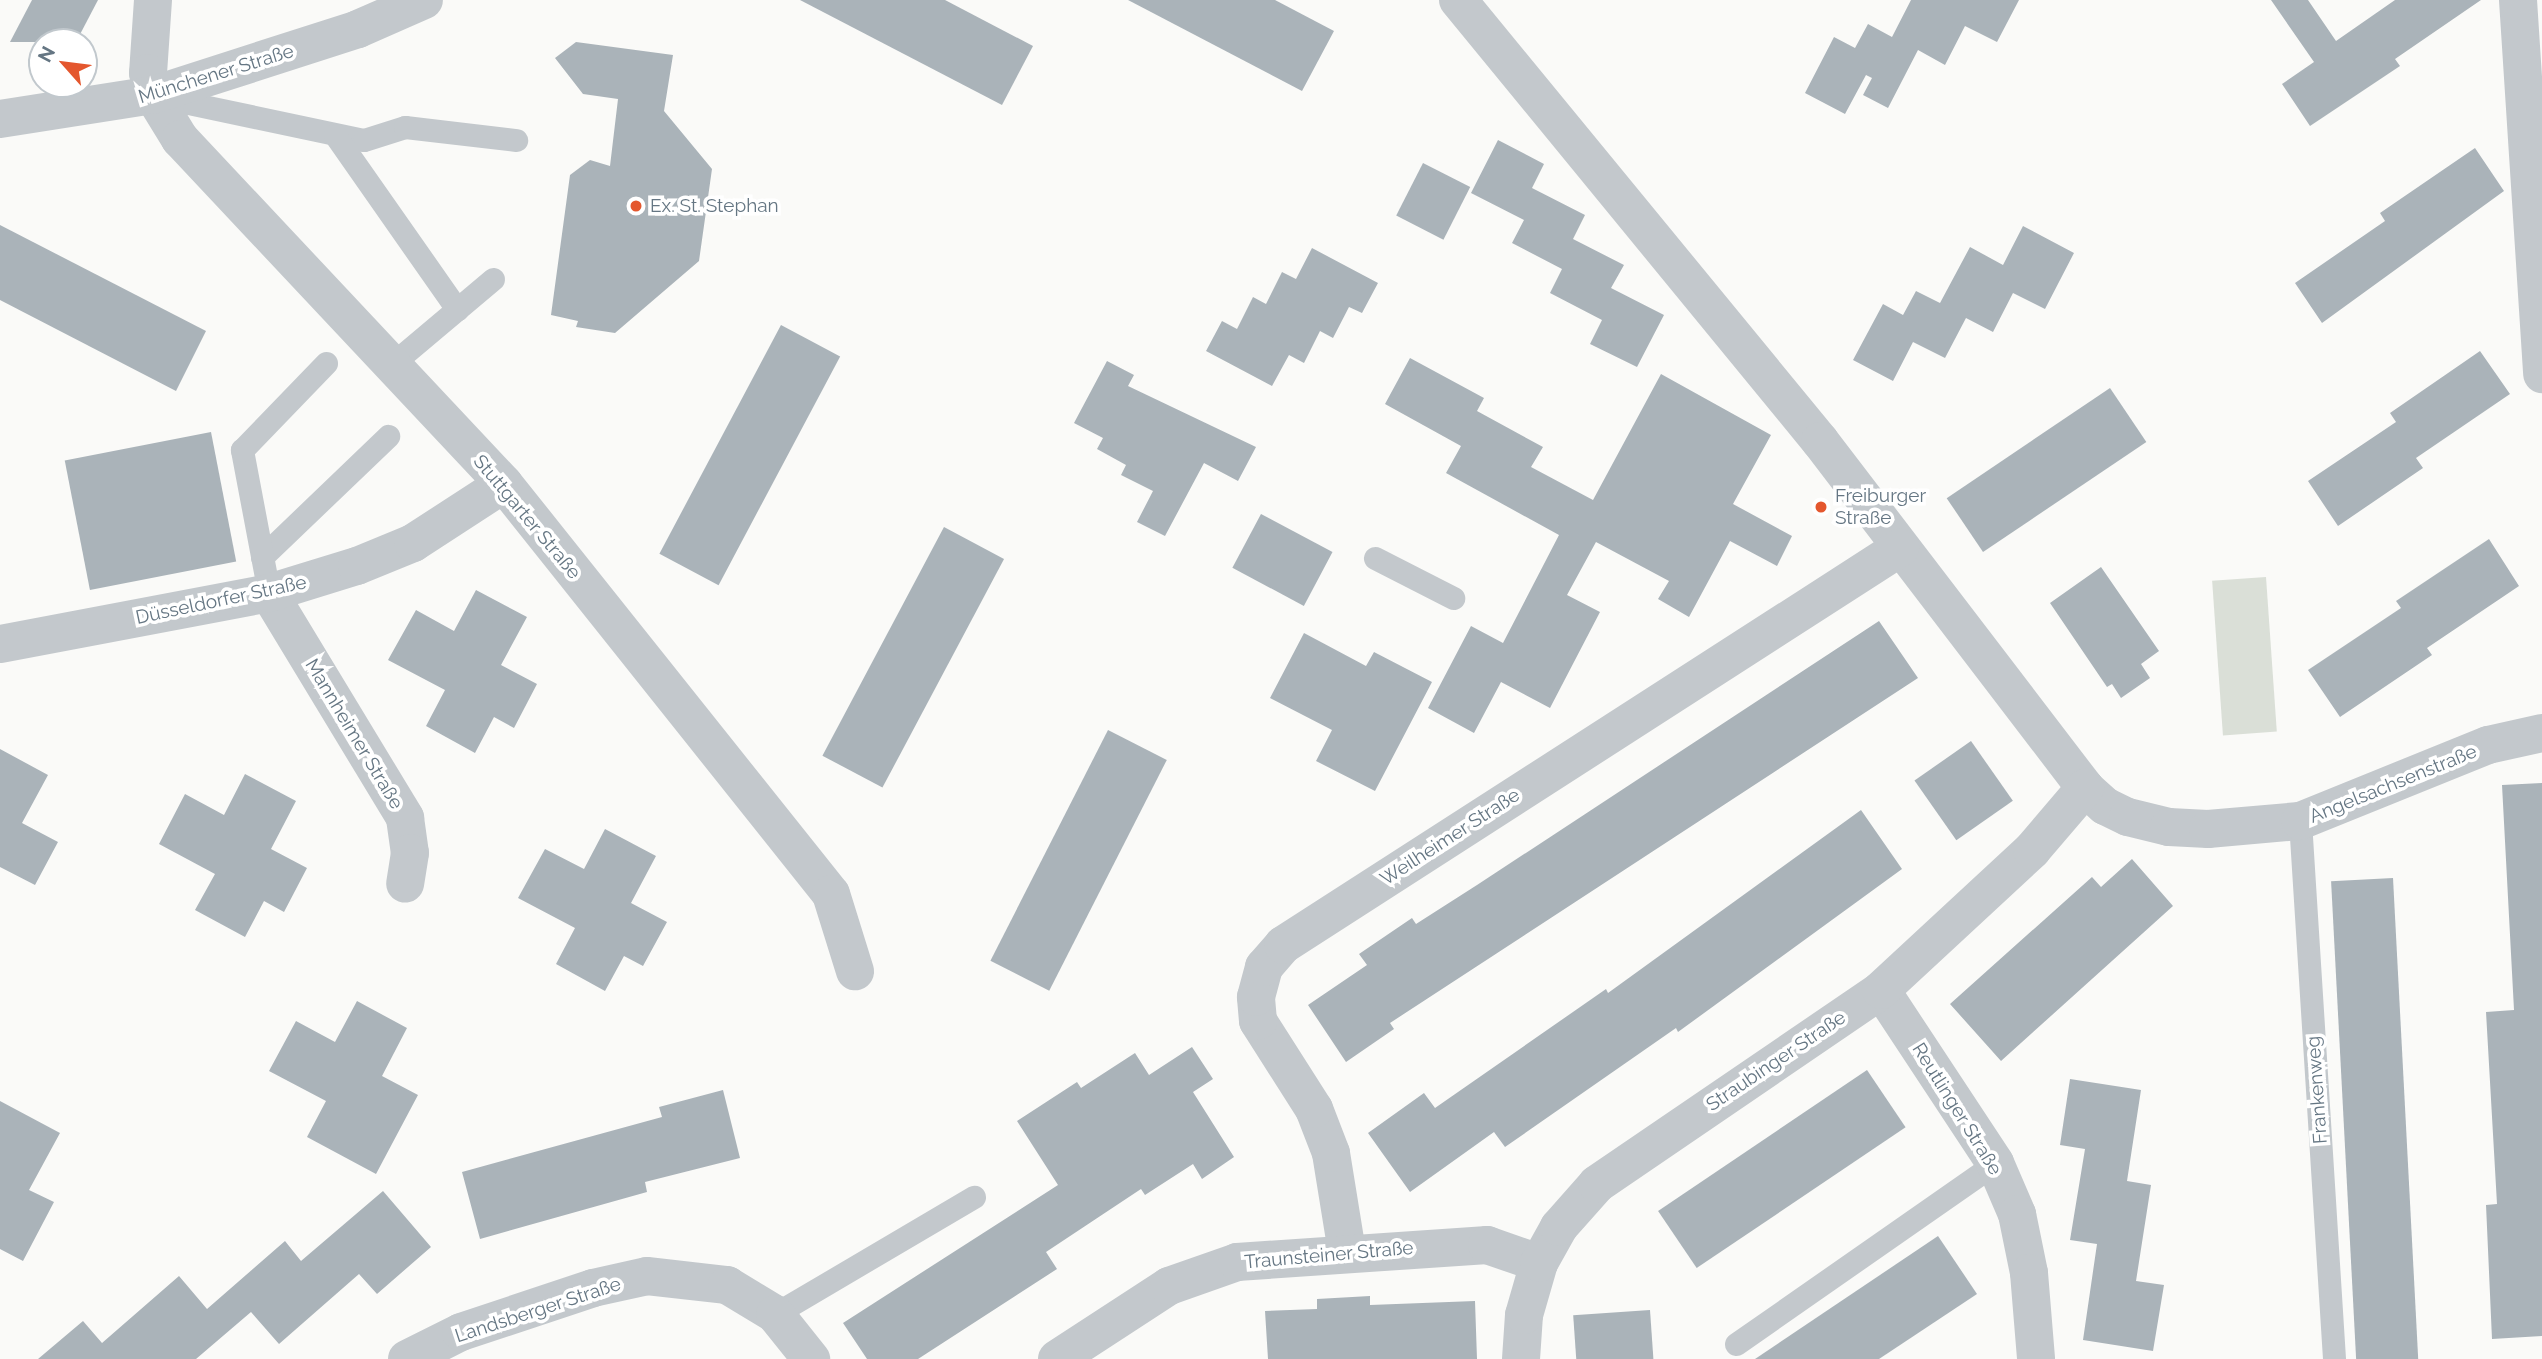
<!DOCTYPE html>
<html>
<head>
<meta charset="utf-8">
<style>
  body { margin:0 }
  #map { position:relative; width:2542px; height:1359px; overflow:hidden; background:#fafaf8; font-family:Raleway,sans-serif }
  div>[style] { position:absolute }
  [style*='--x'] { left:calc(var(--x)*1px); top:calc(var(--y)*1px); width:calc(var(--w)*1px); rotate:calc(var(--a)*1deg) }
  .green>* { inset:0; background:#dadfd7; transform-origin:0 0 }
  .building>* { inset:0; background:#aab3b9; transform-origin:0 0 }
  .service>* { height:23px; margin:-11.5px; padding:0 11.5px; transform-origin:11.5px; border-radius:11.5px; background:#c3c8cc }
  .minor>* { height:38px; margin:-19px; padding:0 19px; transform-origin:19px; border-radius:19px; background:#c3c8cc }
  .dots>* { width:19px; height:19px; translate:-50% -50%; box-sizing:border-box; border:4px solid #fff; border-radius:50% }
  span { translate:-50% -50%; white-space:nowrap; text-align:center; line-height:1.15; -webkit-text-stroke:7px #fff; paint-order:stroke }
  .street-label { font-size:19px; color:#657683 }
  .poi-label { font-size:19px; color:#657683 }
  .left { translate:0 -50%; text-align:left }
  .north { position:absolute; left:28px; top:28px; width:70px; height:70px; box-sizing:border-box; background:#fff; border:2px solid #c1c8cd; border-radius:50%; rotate:298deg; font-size:19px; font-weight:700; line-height:28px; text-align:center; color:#657683 }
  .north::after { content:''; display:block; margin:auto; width:24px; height:32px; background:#e4572e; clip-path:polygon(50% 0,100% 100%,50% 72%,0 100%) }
</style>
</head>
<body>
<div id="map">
  <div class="green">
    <div style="left:2266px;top:577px;width:155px;height:54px;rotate:86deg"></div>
  </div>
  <div class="building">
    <div style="clip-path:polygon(32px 0,98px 0,76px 42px,10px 42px)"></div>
    <div style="clip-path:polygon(800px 0,945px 0,1033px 46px,1002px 105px)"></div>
    <div style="clip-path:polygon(1128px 0,1275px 0,1334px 31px,1302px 91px)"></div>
    <div style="clip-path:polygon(1911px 0,2019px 0,1997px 42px,1965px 26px,1945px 65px,1918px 50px,1888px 108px,1863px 95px,1872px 78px,1866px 75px,1845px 114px,1805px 93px,1834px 37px,1855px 48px,1868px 24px,1892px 37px)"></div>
    <div style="clip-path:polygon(2271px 0,2308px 0,2336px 41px,2395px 0,2481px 0,2395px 59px,2400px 66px,2310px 126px,2282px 84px,2314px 62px)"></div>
    <div style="clip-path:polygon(576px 42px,673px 55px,664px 111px,712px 169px,699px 261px,615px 333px,576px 327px,578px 321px,551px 315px,570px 175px,590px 160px,610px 166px,618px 99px,583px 94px,555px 58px)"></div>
    <div style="clip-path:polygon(1498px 140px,1544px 164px,1532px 188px,1585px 215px,1573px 239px,1624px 265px,1611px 288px,1664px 315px,1637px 367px,1590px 344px,1602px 320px,1550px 293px,1562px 269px,1512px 243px,1524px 220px,1471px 193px)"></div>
    <div style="clip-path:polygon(2475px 148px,2504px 191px,2322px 323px,2295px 283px,2385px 221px,2380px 213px)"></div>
    <div style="left:1423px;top:163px;width:53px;height:59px;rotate:27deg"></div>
    <div style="clip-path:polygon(0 225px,206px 331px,176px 391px,0 300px)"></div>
    <div style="clip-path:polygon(2023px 226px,2074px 253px,2045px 309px,2013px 293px,1993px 332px,1966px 318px,1945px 358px,1913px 342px,1893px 381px,1853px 360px,1883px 304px,1903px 315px,1916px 291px,1940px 303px,1970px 247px,2003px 265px)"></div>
    <div style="clip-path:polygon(1312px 248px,1378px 283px,1362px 313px,1349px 307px,1333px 338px,1320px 331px,1304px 363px,1289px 355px,1272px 386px,1206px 351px,1222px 321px,1237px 329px,1253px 297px,1266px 304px,1282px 272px,1296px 279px)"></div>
    <div style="left:781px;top:325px;width:67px;height:259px;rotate:28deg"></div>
    <div style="clip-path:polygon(2480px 351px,2510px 394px,2416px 458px,2423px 468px,2338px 526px,2308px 481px,2396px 422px,2390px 413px)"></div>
    <div style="clip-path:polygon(1410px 358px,1484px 398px,1477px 411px,1543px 447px,1531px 467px,1593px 500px,1661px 374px,1771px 435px,1733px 504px,1792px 536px,1777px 566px,1730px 541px,1689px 617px,1658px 599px,1669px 581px,1596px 542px,1567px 595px,1600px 612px,1550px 708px,1501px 682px,1474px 733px,1428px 708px,1471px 626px,1503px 643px,1559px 535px,1446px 473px,1461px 446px,1385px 404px)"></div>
    <div style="clip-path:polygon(1107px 361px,1134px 375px,1128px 386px,1256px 447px,1238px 481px,1204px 463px,1165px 536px,1137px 522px,1153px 491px,1121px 475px,1126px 465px,1097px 449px,1103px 438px,1074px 423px)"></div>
    <div style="left:2110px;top:388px;width:65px;height:197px;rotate:56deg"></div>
    <div style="left:211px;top:432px;width:132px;height:149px;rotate:79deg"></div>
    <div style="left:1261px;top:514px;width:81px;height:61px;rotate:28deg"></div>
    <div style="left:944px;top:527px;width:68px;height:259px;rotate:28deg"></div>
    <div style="clip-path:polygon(2489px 539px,2519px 586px,2427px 648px,2432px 655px,2340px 717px,2308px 670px,2401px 608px,2396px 601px)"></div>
    <div style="clip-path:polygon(2101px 567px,2159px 651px,2141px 664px,2150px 678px,2121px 698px,2112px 684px,2107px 687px,2050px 603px)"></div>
    <div style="clip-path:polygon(476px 590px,527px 617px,501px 665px,537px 684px,514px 728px,494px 717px,475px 753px,426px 726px,445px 690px,388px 660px,416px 610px,454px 631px)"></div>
    <div style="clip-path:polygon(1879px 621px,1918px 678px,1390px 1023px,1394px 1029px,1346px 1062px,1308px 1005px,1367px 965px,1359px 954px,1412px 918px,1416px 924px,1477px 885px)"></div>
    <div style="clip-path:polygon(1304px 633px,1366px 666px,1374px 652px,1432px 682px,1375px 791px,1316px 761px,1332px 730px,1270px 698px)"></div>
    <div style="left:1108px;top:730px;width:66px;height:259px;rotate:27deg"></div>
    <div style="left:1971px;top:741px;width:73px;height:69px;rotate:55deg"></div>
    <div style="clip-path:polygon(0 749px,48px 775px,22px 823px,58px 842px,35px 885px,0 867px)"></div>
    <div style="clip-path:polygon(245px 774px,296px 801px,271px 849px,307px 868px,284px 912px,264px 901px,245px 937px,195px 910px,215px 874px,159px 844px,185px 794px,224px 815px)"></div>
    <div style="clip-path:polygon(2542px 783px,2542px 1336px,2492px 1339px,2486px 1205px,2497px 1204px,2486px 1012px,2514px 1010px,2502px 785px)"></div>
    <div style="clip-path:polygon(1861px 810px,1902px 869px,1678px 1032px,1676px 1028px,1505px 1147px,1494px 1132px,1410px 1192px,1368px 1133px,1424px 1093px,1435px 1108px,1606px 989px,1608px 993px)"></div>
    <div style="clip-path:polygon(605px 829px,656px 856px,631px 903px,667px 922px,643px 966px,624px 956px,605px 991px,556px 964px,575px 928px,518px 898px,545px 849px,584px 869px)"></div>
    <div style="clip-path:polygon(2132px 859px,2173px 906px,2001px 1061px,1950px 1004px,2092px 877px,2101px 887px)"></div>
    <div style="left:2393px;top:878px;width:482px;height:62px;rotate:87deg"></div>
    <div style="clip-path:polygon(357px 1001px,407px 1028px,382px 1076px,418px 1095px,376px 1174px,307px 1137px,326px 1101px,269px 1071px,296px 1021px,335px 1042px)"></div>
    <div style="clip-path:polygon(1192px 1047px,1213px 1079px,1193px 1092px,1234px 1157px,1202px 1179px,1193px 1164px,1145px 1195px,1141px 1189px,1046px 1252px,1057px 1269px,918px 1359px,867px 1359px,843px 1323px,1058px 1185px,1017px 1121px,1077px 1082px,1081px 1088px,1135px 1053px,1149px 1075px)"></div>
    <div style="left:1867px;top:1070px;width:69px;height:252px;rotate:56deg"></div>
    <div style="clip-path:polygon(2070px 1079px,2141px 1090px,2127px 1181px,2151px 1185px,2136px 1281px,2164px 1285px,2153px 1351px,2083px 1340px,2097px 1244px,2070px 1240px,2085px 1149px,2060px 1145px)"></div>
    <div style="clip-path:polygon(723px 1090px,740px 1158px,645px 1182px,647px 1192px,480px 1239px,462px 1172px,662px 1117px,659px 1107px)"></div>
    <div style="clip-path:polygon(0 1101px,60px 1133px,29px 1190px,54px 1202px,23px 1261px,0 1249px)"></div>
    <div style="clip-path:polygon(383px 1191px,431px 1247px,377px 1294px,359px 1274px,279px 1344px,251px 1312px,196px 1359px,38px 1359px,83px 1321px,102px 1343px,179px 1276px,207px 1309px,285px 1241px,301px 1261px)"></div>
    <div style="clip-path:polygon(1938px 1236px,1977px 1294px,1879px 1359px,1755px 1359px)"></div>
    <div style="clip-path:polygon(1370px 1296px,1370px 1305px,1475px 1301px,1477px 1359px,1268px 1359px,1265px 1311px,1317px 1309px,1317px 1299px)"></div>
    <div style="left:1650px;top:1310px;width:49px;height:77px;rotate:86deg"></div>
  </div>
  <div class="service">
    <div style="--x:160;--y:97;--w:208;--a:11.9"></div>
    <div style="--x:364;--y:140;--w:43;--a:-17.6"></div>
    <div style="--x:405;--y:127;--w:112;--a:6.7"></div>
    <div style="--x:335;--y:135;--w:213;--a:55"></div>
    <div style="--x:392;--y:364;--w:132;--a:-40.1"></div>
    <div style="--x:262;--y:557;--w:175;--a:-43.8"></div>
    <div style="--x:1375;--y:558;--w:88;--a:27.1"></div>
    <div style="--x:269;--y:593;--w:146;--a:-100.7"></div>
    <div style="--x:242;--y:450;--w:121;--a:-46"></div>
    <div style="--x:2300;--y:821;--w:539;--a:86.38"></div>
    <div style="--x:775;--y:1314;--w:231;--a:-30.5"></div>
    <div style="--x:1736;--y:1344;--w:316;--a:-34.9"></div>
  </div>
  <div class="minor">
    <div style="--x:153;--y:0;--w:73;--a:93.9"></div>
    <div style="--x:148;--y:73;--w:23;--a:77"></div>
    <div style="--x:153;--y:95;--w:52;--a:58.5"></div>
    <div style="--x:180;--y:139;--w:473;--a:46.8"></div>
    <div style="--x:504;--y:484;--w:524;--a:51.43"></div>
    <div style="--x:831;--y:894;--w:81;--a:72.7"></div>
    <div style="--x:1458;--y:0;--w:571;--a:50.62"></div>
    <div style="--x:1820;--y:441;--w:437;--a:52.6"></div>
    <div style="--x:2085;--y:788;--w:27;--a:42"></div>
    <div style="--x:2105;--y:806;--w:25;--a:26"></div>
    <div style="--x:2128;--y:817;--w:42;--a:13.7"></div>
    <div style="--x:2169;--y:827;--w:39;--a:3"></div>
    <div style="--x:2208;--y:829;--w:92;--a:-5"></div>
    <div style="--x:2300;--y:821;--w:203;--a:-22"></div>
    <div style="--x:2488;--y:745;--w:55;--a:-12.5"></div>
    <div style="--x:2518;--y:0;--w:375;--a:86.3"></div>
    <div style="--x:0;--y:119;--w:155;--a:-8.9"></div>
    <div style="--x:153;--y:95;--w:215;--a:-17.8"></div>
    <div style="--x:358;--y:29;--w:72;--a:-23.7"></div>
    <div style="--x:269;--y:593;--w:263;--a:58.8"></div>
    <div style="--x:405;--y:818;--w:35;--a:82"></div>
    <div style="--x:410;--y:853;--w:31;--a:99"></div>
    <div style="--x:0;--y:644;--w:274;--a:-10.7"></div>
    <div style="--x:269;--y:593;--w:92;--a:-17.1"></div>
    <div style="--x:357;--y:566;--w:61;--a:-22.3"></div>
    <div style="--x:413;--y:543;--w:108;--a:-33"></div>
    <div style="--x:1881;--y:990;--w:207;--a:56.6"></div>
    <div style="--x:1995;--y:1163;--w:56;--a:66.7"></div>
    <div style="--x:2017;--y:1214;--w:60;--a:78.5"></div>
    <div style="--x:2029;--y:1273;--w:86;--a:85.3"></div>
    <div style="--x:1347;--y:1252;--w:100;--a:-99.2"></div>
    <div style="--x:1331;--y:1153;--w:47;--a:-111.1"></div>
    <div style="--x:1314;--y:1109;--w:104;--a:-122.5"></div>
    <div style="--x:1258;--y:1021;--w:24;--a:-95"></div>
    <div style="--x:1256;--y:997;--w:31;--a:-75"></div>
    <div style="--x:1264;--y:967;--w:29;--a:-49"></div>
    <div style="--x:1283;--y:945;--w:734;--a:-32.76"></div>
    <div style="--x:407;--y:1359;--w:60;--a:-26.6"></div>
    <div style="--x:461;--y:1332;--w:139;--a:-18.4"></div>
    <div style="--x:593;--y:1288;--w:55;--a:-12.5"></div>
    <div style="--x:647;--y:1276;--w:81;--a:6.4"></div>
    <div style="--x:727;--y:1285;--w:56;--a:31.1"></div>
    <div style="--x:775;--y:1314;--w:58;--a:51.3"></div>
    <div style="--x:1057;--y:1359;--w:134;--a:-33.1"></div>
    <div style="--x:1169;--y:1286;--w:72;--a:-19.4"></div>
    <div style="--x:1237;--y:1262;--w:251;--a:-3.9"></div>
    <div style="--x:1487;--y:1245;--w:55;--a:19.1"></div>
    <div style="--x:1521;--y:1359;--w:44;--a:-86.1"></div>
    <div style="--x:1524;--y:1315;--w:54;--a:-73.9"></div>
    <div style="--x:1539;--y:1263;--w:41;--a:-60.9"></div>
    <div style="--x:1559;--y:1227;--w:57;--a:-48.5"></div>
    <div style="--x:1597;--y:1184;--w:344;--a:-34.3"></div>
    <div style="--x:1881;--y:990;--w:206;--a:-42.8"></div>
    <div style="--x:2032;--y:850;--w:82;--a:-49.5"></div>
  </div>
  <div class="dots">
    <div style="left:636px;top:206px;background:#e4572e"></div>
    <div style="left:1821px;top:507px;background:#e4572e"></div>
  </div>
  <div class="street-label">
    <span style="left:216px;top:74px;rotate:-17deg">Münchener Straße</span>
    <span style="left:527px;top:517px;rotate:50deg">Stuttgarter Straße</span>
    <span style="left:221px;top:600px;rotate:-12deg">Düsseldorfer Straße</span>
    <span style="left:354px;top:734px;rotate:59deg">Mannheimer Straße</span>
    <span style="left:2393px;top:784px;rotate:-22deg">Angelsachsenstraße</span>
    <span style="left:1450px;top:837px;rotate:-33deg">Weilheimer Straße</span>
    <span style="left:1776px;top:1061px;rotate:-34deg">Straubinger Straße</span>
    <span style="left:2317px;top:1090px;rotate:-94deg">Frankenweg</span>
    <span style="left:1957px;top:1109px;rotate:58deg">Reutlinger Straße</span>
    <span style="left:1329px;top:1255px;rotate:-5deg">Traunsteiner Straße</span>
    <span style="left:538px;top:1310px;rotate:-18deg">Landsberger Straße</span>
  </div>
  <div class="poi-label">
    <span class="left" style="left:650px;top:206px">Ex. St. Stephan</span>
    <span class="left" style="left:1835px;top:507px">Freiburger<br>Straße</span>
  </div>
  <div class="north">N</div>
</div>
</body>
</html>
